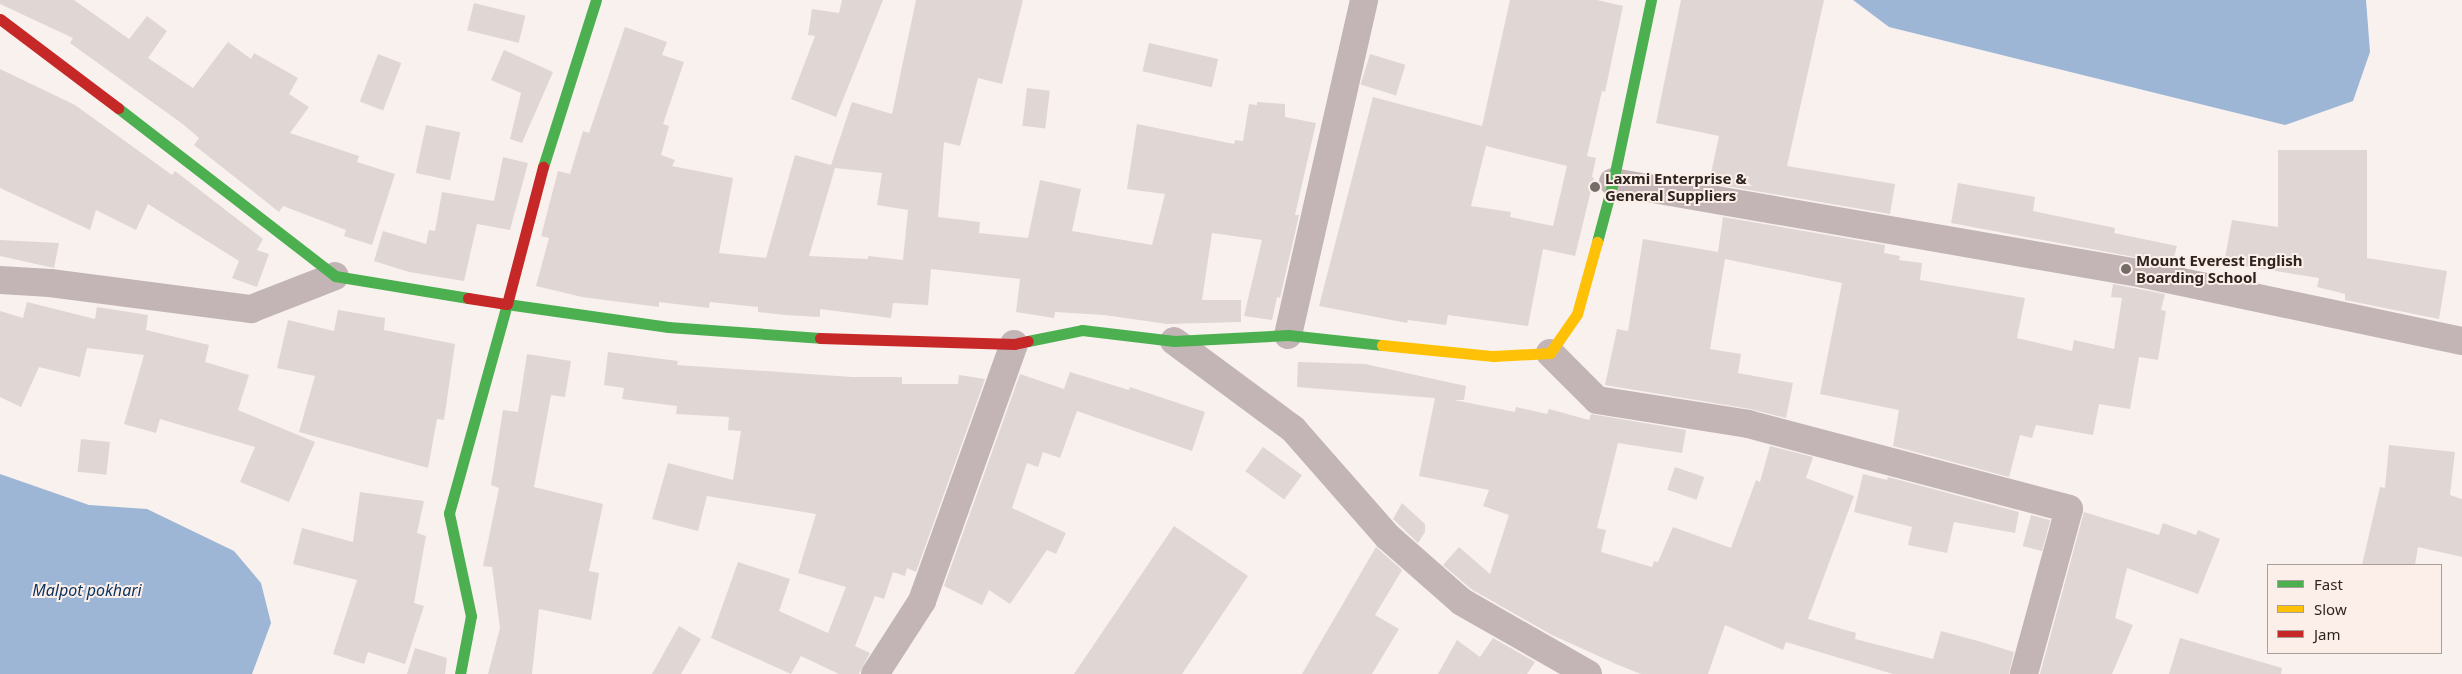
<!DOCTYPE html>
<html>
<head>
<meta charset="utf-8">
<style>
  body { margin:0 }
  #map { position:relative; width:2462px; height:674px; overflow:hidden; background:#f8f1ee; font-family:"Noto Sans",sans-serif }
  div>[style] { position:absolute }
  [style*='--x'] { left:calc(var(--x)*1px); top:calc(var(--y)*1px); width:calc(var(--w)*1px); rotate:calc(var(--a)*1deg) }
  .water>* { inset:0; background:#9eb6d6 }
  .building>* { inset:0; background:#e0d7d4; transform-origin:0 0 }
  .street>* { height:28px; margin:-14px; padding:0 14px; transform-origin:14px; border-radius:14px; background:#c3b4b6 }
  .fast>* { height:11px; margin:-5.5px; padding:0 5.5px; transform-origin:5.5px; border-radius:5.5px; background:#4caf50 }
  .slow>* { height:11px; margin:-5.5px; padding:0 5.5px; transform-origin:5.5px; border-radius:5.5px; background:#ffc107 }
  .jam>* { height:11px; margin:-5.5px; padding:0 5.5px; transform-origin:5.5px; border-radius:5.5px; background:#c62828 }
  .dots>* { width:14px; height:14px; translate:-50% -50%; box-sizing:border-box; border:2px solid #fcefea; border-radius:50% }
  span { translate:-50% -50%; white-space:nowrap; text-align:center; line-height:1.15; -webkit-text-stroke:4px #fcefea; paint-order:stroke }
  .poi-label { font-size:15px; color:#2f241f; font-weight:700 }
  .left { translate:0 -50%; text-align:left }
  .water-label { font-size:16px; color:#08325c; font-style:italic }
  .legend { position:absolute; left:2267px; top:564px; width:175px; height:90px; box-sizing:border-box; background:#fcefea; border:1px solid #aa9e99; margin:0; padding:6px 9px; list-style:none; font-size:15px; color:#2f241f }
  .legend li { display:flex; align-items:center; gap:10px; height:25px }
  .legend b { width:25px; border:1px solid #aa9e99 }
</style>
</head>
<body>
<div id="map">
  <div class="water">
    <div style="clip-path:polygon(1853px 0,2366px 0,2370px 52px,2353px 101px,2285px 125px,1889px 27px)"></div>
    <div style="clip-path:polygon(0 474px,89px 505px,147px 509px,234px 551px,261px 583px,271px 623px,252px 674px,0 674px)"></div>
  </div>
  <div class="building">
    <div style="clip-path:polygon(0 0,74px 0,129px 39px,147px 16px,167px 31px,148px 58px,193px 88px,228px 42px,251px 59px,254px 53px,298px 78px,289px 94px,309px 107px,290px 133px,359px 156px,357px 162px,395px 174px,372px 245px,344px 236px,346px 230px,283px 206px,279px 212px,194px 145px,199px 138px,184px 125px,70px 43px,73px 38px,0 4px)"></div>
    <div style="clip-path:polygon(842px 0,883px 0,836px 117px,791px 99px,815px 36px,808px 35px,812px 9px,839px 13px)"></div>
    <div style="clip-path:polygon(evenodd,916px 0,1023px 0,1002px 84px,978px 78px,960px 146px,944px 142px,938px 217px,980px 222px,979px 233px,1028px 238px,1040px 180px,1081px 189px,1072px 231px,1152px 245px,1165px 194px,1127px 189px,1137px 124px,1234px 144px,1235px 140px,1243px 141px,1249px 104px,1257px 105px,1257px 102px,1285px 104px,1285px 117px,1316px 123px,1295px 215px,1299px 215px,1295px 233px,1280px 298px,1277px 297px,1272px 320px,1244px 316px,1262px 240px,1212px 233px,1202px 300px,1241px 300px,1241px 322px,1167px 324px,1104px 315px,1055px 312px,1054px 318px,1016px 312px,1020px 279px,931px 269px,928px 305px,893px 303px,891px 318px,820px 309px,820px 317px,786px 315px,758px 312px,758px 307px,710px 302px,709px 308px,659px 302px,659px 307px,582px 297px,536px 286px,549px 238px,541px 236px,558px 171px,570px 174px,583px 131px,589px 133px,625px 27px,667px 42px,662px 55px,684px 62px,663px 124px,669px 126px,661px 155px,675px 160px,672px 166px,733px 178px,719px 253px,766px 258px,795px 155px,831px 165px,852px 102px,892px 114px,916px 0,835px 168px,882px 173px,877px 205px,908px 210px,903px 260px,868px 256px,868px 259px,809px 256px,835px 168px)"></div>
    <div style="clip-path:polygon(evenodd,1510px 0,1597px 0,1623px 6px,1605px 92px,1602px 91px,1587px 156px,1596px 158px,1592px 177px,1594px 178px,1575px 256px,1543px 249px,1528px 326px,1448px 315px,1446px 325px,1408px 320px,1407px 323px,1319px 306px,1373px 97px,1482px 126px,1510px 0,1486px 146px,1567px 166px,1553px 226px,1510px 217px,1511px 212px,1471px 206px,1486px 146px)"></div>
    <div style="clip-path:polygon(1681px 0,1824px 0,1787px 166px,1895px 184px,1890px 214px,1709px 183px,1719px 136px,1656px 123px)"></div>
    <div style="left:474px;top:3px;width:53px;height:28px;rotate:14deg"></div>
    <div style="left:1149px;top:43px;width:71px;height:29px;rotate:13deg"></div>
    <div style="clip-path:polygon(504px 50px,553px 72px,522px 143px,510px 139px,521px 93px,491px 80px)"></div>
    <div style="left:378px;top:54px;width:25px;height:51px;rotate:21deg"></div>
    <div style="left:1370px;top:54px;width:37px;height:32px;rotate:17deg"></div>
    <div style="clip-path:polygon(0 69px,75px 105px,172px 175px,175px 171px,263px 239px,257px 250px,269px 254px,257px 287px,232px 278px,239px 261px,148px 204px,136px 230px,96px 210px,90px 230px,0 188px)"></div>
    <div style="left:1027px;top:88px;width:23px;height:38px;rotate:7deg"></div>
    <div style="left:426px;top:125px;width:35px;height:49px;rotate:12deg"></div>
    <div style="clip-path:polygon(2278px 150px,2367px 150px,2367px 258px,2447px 271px,2439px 319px,2345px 300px,2345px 294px,2317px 287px,2319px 278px,2224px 263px,2232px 220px,2278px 227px)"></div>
    <div style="clip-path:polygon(503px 157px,528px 163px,510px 230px,477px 224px,464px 281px,409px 272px,374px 261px,383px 231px,426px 244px,429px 230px,435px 231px,442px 192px,494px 201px)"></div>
    <div style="clip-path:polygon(1958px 183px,2035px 197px,2033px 211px,2115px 228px,2114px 233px,2177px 246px,2172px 264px,1951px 223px)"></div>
    <div style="clip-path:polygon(1723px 217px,1885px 245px,1884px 253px,1900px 256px,1899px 260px,1922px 263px,1920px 280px,2025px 298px,2017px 338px,2072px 351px,2074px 340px,2114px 349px,2122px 298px,2111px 297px,2113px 284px,2165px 294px,2161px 310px,2166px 311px,2158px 360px,2139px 357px,2130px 409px,2099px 404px,2093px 435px,2036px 425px,2032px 438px,2020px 435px,2009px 477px,1893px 446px,1899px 410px,1820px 394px,1842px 283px,1725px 259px,1710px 349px,1741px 354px,1738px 373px,1793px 383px,1786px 418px,1750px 409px,1605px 385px,1617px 329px,1628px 331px,1643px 239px,1718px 252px)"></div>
    <div style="clip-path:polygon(0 240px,59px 243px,54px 268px,0 256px)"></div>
    <div style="clip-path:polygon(27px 302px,95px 319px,97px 307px,148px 315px,146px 330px,209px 345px,205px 362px,249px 375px,238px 410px,315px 442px,289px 502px,240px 482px,255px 447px,160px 419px,156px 433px,124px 424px,144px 355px,87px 348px,80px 377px,39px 367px,21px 407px,0 397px,0 311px,23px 318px)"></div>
    <div style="clip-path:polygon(338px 310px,385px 318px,384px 330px,455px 344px,444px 420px,437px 419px,428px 468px,299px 432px,315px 376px,277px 368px,288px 320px,334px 331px)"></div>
    <div style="clip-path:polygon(608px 352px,678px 361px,677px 365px,852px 377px,902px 377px,902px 384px,958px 384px,959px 375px,985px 379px,916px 572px,907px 568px,905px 576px,893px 572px,884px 599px,875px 596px,855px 646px,870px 653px,859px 674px,839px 674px,801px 656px,791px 674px,711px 638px,738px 562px,790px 579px,779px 611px,828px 633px,846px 587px,798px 573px,816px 514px,707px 496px,698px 531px,652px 519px,668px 463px,733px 480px,741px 431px,728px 430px,729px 417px,676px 414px,677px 406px,622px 399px,624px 388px,604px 385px)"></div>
    <div style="clip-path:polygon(527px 354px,571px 361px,565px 397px,551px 395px,534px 487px,603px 504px,589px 571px,599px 573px,591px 620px,539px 609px,532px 674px,488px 674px,500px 628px,492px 567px,483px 566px,499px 488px,491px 485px,503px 410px,518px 412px)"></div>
    <div style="clip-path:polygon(1298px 362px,1365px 364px,1466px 386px,1464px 400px,1454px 400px,1515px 412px,1516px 407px,1547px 414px,1549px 409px,1589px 420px,1591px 414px,1686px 430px,1682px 453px,1618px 443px,1597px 528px,1606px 530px,1601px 552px,1652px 567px,1654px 561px,1658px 562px,1673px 527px,1731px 548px,1756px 480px,1760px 482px,1770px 446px,1813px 457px,1806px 478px,1854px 496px,1808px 619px,1856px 633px,1855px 639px,1933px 659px,1941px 631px,1978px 641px,2014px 652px,2009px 674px,1893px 674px,1786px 642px,1783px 650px,1725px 625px,1708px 674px,1641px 674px,1616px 664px,1552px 635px,1471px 589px,1443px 565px,1459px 547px,1490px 574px,1509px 515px,1483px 506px,1489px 490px,1419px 476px,1435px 398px,1297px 387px)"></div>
    <div style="clip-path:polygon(1070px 372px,1129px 390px,1130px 387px,1205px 412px,1192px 451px,1077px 411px,1060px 458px,1043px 452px,1038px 467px,1027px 463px,1012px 508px,1066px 533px,1056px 554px,1047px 550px,1010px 604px,989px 590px,982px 605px,944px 586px,1020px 374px,1064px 389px)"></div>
    <div style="left:81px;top:439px;width:29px;height:33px;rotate:6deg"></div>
    <div style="clip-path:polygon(2389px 445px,2455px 452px,2450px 495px,2462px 499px,2462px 557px,2418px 547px,2415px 565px,2362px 565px,2380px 487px,2385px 488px)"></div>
    <div style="left:1263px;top:447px;width:48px;height:30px;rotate:36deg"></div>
    <div style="left:1675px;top:467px;width:31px;height:24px;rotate:19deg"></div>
    <div style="clip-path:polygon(1863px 474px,1887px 480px,1888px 477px,2019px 512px,2015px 533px,1954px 522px,1947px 553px,1908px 545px,1912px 527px,1854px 512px)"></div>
    <div style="clip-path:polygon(360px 492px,424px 501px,417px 533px,426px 536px,414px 603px,424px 606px,405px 664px,368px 652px,364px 664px,333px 654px,357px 580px,293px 564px,302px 528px,353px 542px)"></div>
    <div style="clip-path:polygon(1402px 503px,1425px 524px,1425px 532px,1418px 543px,1393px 519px)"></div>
    <div style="clip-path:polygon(2084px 512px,2159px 535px,2163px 523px,2196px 535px,2198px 530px,2220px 539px,2198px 594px,2127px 568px,2115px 618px,2133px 625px,2112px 674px,2040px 674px)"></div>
    <div style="left:2031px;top:515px;width:20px;height:32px;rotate:15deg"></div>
    <div style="clip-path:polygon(1174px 526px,1248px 576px,1182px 674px,1074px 674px)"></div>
    <div style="clip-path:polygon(1376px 547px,1402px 570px,1375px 615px,1399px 629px,1372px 674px,1302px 674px)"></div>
    <div style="clip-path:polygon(679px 626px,701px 639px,681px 674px,652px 674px)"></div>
    <div style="clip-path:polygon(1493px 638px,1535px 662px,1527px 674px,1438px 674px,1457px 640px,1480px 657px)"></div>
    <div style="clip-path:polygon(2180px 638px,2282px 668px,2281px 674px,2169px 674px)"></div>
    <div style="clip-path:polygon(415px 648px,447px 658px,445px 674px,407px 674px)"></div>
  </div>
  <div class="street">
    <div style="--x:1613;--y:182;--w:539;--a:9.83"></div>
    <div style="--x:2144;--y:274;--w:325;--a:11.9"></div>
    <div style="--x:0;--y:280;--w:50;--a:3.4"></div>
    <div style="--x:50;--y:283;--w:203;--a:7.4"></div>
    <div style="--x:251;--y:309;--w:90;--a:-21.4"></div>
    <div style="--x:1288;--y:335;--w:344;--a:-77.2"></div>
    <div style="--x:1174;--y:341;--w:148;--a:36.5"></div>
    <div style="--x:1293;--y:429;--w:144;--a:48.7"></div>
    <div style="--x:1388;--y:537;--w:98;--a:41.3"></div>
    <div style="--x:1462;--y:602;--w:145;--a:29.7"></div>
    <div style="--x:1550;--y:353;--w:66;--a:45"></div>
    <div style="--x:1597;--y:400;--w:153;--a:9"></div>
    <div style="--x:1748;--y:424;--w:332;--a:14.8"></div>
    <div style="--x:2069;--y:509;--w:171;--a:105.3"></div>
    <div style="--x:875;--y:674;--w:87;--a:-57.2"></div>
    <div style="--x:922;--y:601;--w:273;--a:-70.3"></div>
  </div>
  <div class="fast">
    <div style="--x:118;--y:108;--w:274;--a:37.7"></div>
    <div style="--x:335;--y:276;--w:135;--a:9.4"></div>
    <div style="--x:543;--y:167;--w:175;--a:-72.4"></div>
    <div style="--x:1597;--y:242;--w:62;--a:-75.1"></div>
    <div style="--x:1613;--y:182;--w:186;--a:-78.2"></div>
    <div style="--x:1028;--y:341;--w:55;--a:-11.5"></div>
    <div style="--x:1082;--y:330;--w:93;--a:6.8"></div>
    <div style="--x:1174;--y:341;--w:114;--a:-3"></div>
    <div style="--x:1288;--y:335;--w:95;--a:6.1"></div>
    <div style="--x:460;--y:674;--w:59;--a:-79.3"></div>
    <div style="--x:471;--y:616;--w:105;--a:-102.1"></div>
    <div style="--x:449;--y:513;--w:217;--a:-74.5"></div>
    <div style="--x:507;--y:304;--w:163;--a:8.1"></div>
    <div style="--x:668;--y:327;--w:152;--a:4.1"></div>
  </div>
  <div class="slow">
    <div style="--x:1382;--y:345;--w:112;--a:5.7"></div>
    <div style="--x:1493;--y:356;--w:57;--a:-3"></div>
    <div style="--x:1550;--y:353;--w:47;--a:-55.3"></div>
    <div style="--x:1577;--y:314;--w:75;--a:-74.5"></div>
  </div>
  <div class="jam">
    <div style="--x:0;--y:19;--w:148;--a:37"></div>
    <div style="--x:468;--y:298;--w:39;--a:9"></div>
    <div style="--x:507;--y:304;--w:142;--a:-75.3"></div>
    <div style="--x:820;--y:338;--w:194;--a:1.8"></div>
    <div style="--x:1014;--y:344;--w:14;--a:-12"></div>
  </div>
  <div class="dots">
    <div style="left:1595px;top:187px;background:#756c67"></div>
    <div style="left:2126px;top:269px;background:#756c67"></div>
  </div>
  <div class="poi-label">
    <span class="left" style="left:1605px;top:187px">Laxmi Enterprise &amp;<br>General Suppliers</span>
    <span class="left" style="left:2136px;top:269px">Mount Everest English<br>Boarding School</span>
  </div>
  <div class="water-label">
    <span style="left:87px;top:590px">Malpot pokhari</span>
  </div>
  <ul class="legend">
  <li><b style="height:6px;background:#4caf50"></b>Fast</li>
  <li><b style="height:6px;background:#ffc107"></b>Slow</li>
  <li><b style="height:6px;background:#c62828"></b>Jam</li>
  </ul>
</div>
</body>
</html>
